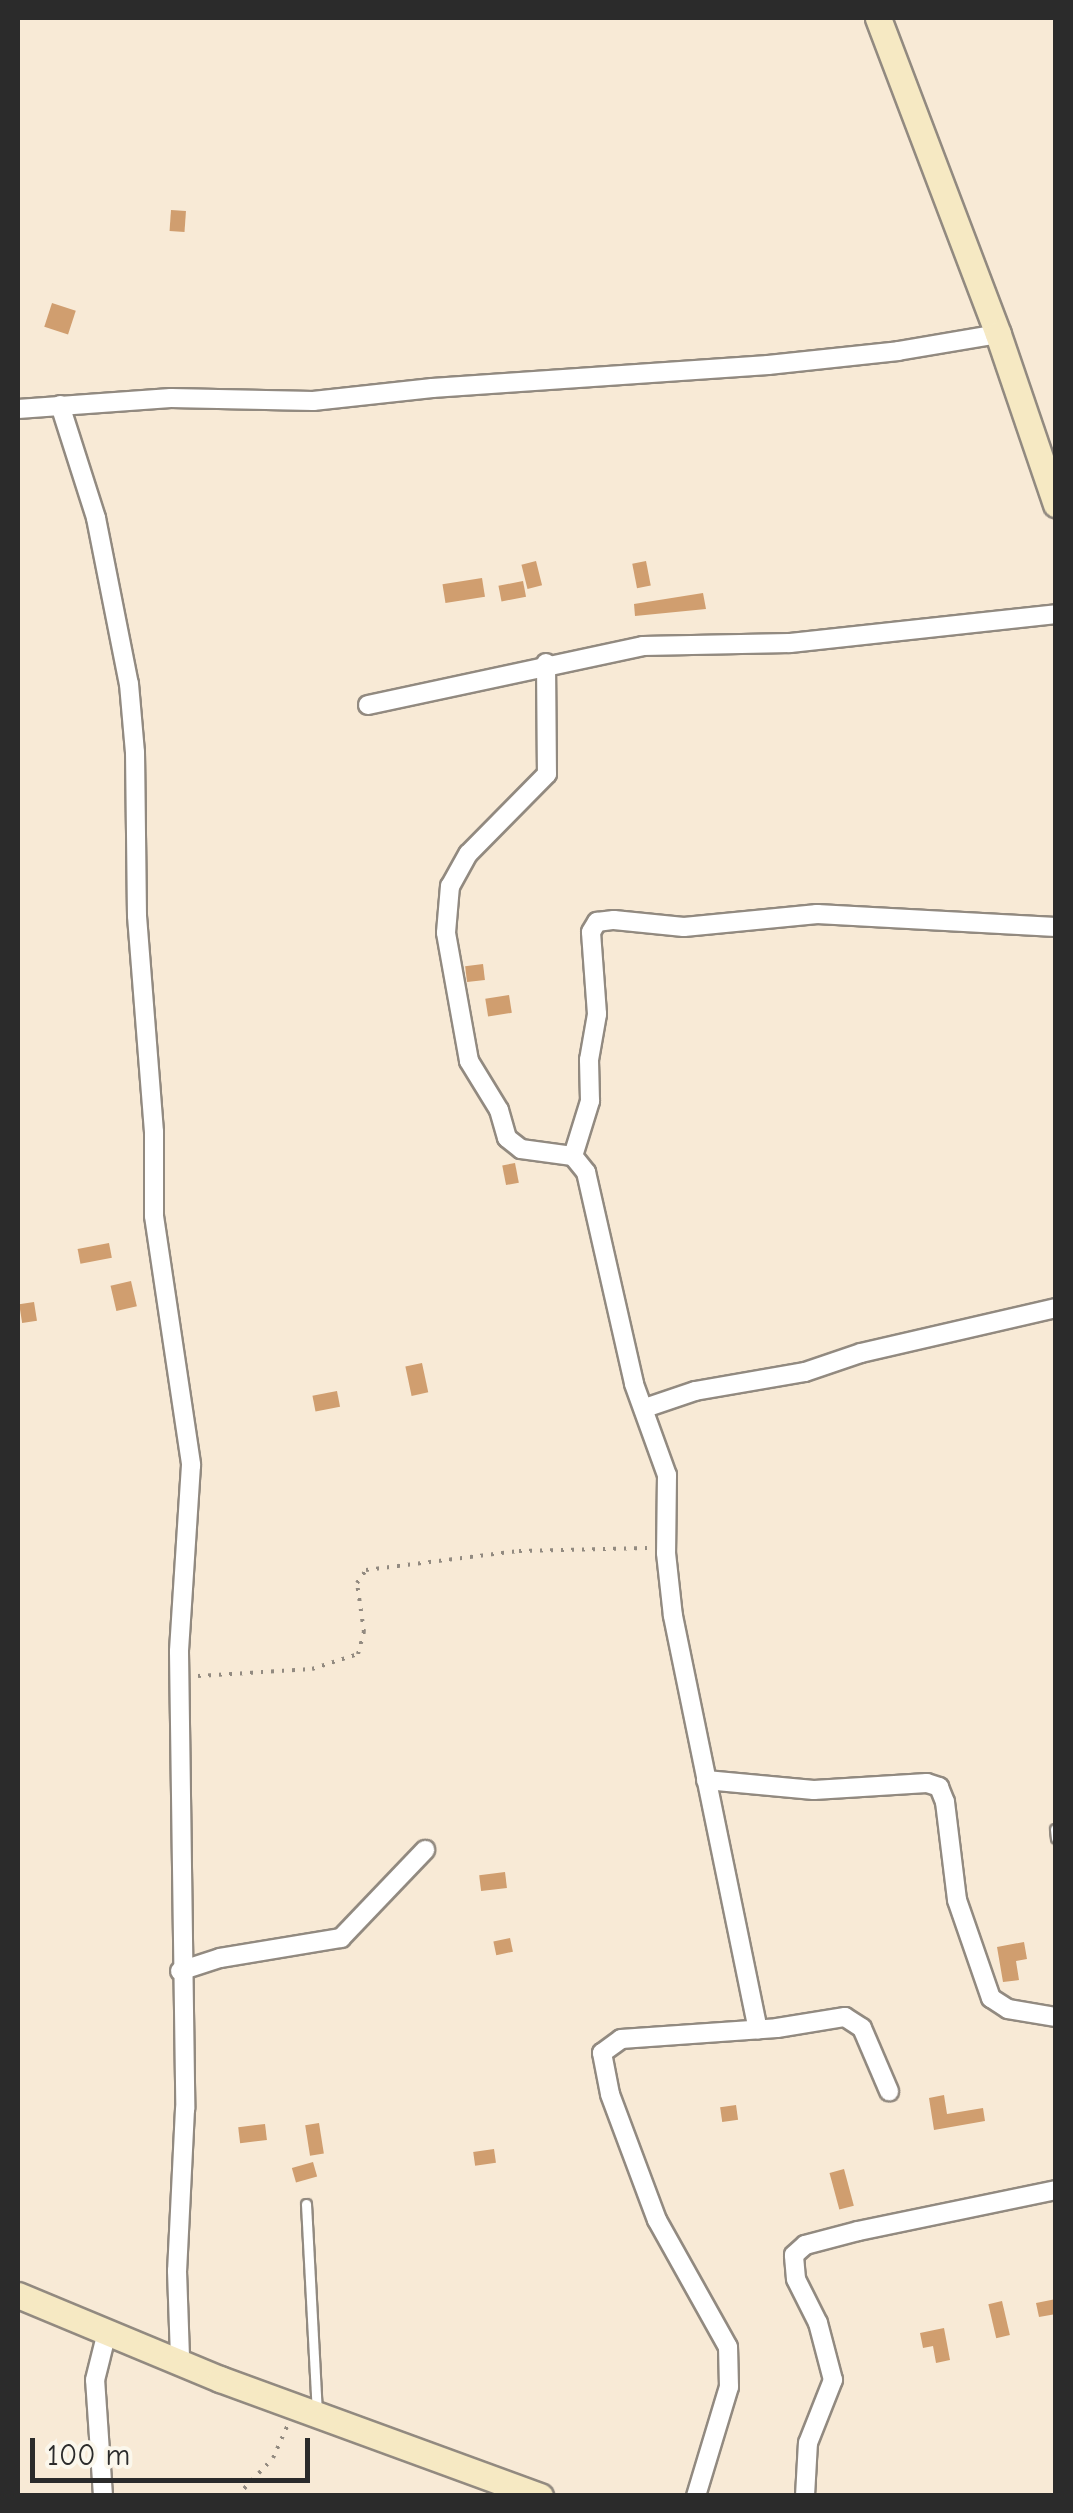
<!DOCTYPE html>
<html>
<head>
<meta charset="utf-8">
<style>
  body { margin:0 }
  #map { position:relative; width:1073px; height:2513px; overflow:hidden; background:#f8ead6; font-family:"Comic Neue",sans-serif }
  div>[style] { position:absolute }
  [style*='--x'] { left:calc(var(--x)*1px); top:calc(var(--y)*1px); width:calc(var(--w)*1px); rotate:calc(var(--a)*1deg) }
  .building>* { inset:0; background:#d09e6f; transform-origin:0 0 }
  .path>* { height:4px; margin-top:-2px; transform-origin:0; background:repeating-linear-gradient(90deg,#928a80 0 2.5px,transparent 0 10.5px) }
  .roads { filter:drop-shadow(2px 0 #928a80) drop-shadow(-2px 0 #928a80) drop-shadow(0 2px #928a80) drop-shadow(0 -2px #928a80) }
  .lane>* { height:9px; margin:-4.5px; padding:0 4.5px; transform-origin:4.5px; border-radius:4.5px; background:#fff }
  .street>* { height:18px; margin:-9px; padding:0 9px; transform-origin:9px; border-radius:9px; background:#fff }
  .secondary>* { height:25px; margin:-12.5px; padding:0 12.5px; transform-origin:12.5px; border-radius:12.5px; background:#f6e9c3 }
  span { translate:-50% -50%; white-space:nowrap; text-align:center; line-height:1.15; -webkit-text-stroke:8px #fbf7ec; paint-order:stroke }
  .frame { position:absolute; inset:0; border:20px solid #2b2b2b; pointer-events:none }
  .scale { position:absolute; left:30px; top:2438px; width:280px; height:45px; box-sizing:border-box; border:5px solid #2b2b2b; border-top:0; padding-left:12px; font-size:30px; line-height:35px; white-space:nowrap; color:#2b2b2b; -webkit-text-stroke:8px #fbf7ec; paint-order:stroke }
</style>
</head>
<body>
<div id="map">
  <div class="building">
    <div style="left:171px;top:210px;width:15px;height:21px;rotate:4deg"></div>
    <div style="left:52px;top:303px;width:25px;height:25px;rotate:18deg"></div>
    <div style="left:536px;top:561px;width:25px;height:15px;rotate:76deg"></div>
    <div style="left:646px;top:561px;width:25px;height:14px;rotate:79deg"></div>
    <div style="left:482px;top:578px;width:19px;height:40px;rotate:81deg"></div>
    <div style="left:523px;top:581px;width:16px;height:25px;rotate:79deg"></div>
    <div style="clip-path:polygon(703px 593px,706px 609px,635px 616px,634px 604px)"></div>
    <div style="left:483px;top:964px;width:16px;height:18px;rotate:83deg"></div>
    <div style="left:509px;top:995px;width:18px;height:24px;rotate:81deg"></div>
    <div style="left:515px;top:1163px;width:20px;height:13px;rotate:79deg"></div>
    <div style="left:109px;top:1243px;width:15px;height:32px;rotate:79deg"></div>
    <div style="left:131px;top:1281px;width:26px;height:21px;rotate:77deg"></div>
    <div style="left:34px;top:1302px;width:19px;height:15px;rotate:81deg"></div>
    <div style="left:422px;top:1363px;width:30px;height:17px;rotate:78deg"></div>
    <div style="left:337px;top:1391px;width:16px;height:25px;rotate:79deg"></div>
    <div style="left:505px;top:1872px;width:16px;height:26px;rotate:83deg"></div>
    <div style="left:510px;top:1938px;width:14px;height:17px;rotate:78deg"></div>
    <div style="clip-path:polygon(1024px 1942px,1027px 1959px,1016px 1961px,1019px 1980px,1003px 1982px,997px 1947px)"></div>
    <div style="clip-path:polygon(944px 2095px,947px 2114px,983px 2108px,985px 2121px,934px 2130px,929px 2098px)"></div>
    <div style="left:736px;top:2105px;width:15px;height:16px;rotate:82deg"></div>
    <div style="left:319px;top:2123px;width:31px;height:14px;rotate:81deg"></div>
    <div style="left:265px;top:2124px;width:16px;height:27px;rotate:83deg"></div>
    <div style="left:494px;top:2149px;width:14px;height:21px;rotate:82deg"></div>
    <div style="left:313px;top:2162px;width:15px;height:22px;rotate:74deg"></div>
    <div style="left:844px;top:2169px;width:38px;height:15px;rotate:75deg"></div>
    <div style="clip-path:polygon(1056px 2299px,1056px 2314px,1039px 2317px,1036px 2303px)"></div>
    <div style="left:1002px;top:2301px;width:35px;height:14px;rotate:77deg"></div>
    <div style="clip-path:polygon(944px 2328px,950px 2360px,936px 2363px,933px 2346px,923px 2348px,920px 2333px)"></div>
  </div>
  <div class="path">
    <div style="--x:198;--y:1676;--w:114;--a:-3.5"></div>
    <div style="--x:312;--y:1669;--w:48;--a:-18.1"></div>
    <div style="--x:358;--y:1654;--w:23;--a:-75"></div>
    <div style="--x:364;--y:1632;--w:49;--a:-98.1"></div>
    <div style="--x:357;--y:1583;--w:16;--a:-55"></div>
    <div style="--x:366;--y:1570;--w:154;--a:-7.1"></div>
    <div style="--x:519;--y:1551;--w:128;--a:-1.3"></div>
    <div style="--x:237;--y:2496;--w:52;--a:-46.5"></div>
    <div style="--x:273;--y:2458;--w:37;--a:-66"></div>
  </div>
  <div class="roads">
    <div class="lane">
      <div style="--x:1055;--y:1829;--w:9;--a:84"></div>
      <div style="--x:306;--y:2204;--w:207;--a:87"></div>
    </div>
    <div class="street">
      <div style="--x:60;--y:405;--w:119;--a:72.3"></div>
      <div style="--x:96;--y:518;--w:169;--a:78.8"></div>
      <div style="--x:129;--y:684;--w:68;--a:85"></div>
      <div style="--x:135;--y:752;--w:164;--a:89.3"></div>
      <div style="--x:137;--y:916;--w:217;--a:85.5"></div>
      <div style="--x:154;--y:1132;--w:84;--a:90"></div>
      <div style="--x:154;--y:1216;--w:252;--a:81.5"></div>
      <div style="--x:191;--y:1465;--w:187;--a:93.7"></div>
      <div style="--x:179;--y:1652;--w:457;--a:89.2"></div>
      <div style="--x:185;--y:2109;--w:162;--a:92.8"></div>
      <div style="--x:177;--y:2271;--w:88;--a:88"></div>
      <div style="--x:18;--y:409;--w:153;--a:-4.1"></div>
      <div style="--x:171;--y:398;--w:142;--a:1.2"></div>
      <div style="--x:313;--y:401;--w:120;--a:-6.2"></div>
      <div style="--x:432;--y:388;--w:337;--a:-3.9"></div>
      <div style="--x:768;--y:365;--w:131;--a:-6.1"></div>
      <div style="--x:898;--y:351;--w:101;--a:-9.6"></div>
      <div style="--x:546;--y:663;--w:111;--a:89.5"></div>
      <div style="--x:547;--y:774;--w:112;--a:134.6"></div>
      <div style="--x:468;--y:854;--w:37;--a:119"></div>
      <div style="--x:450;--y:886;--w:47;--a:94.9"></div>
      <div style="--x:446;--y:933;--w:130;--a:79.8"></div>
      <div style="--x:469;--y:1061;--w:57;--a:58.5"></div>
      <div style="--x:499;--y:1110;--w:29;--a:74"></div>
      <div style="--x:507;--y:1138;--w:18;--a:38"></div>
      <div style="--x:521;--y:1149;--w:52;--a:7.7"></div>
      <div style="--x:573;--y:1156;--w:21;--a:51"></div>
      <div style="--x:586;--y:1172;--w:217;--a:77.2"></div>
      <div style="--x:634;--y:1384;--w:97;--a:70.1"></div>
      <div style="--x:667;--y:1475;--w:78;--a:90.7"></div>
      <div style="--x:666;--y:1553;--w:63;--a:83.7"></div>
      <div style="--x:673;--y:1616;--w:422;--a:78.4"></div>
      <div style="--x:368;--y:705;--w:281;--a:-12.1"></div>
      <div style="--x:643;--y:646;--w:147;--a:-1.2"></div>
      <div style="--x:790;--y:643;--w:268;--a:-6.2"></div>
      <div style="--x:573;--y:1156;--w:58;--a:-72.8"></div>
      <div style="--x:590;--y:1101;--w:41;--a:-91.4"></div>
      <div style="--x:589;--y:1060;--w:47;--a:-80.1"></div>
      <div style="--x:597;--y:1014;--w:82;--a:-94.2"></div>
      <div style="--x:591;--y:932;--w:12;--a:-59"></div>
      <div style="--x:597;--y:922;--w:17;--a:-7"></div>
      <div style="--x:614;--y:920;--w:70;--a:5.7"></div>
      <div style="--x:684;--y:927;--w:134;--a:-5.6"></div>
      <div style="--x:817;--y:914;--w:239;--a:3.1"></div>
      <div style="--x:645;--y:1408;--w:53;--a:-18.8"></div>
      <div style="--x:695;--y:1391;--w:112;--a:-9.8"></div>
      <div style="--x:805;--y:1372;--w:59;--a:-18.7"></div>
      <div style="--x:861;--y:1353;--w:200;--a:-13"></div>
      <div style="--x:706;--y:1780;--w:108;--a:5.3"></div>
      <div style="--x:814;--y:1790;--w:113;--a:-3.5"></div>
      <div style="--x:927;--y:1783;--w:13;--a:18"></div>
      <div style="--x:939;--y:1787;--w:16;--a:68"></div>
      <div style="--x:945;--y:1802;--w:99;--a:83"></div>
      <div style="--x:957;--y:1900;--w:104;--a:70.9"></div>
      <div style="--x:991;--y:1998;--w:20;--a:33"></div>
      <div style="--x:1008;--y:2009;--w:49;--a:9.5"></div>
      <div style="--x:180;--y:1971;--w:42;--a:-18"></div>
      <div style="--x:220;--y:1958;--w:123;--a:-9.4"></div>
      <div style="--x:341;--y:1938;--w:122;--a:-46.3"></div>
      <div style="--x:103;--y:2496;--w:116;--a:-93.9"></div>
      <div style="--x:95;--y:2380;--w:49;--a:-76"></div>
      <div style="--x:696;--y:2496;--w:114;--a:-73.2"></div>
      <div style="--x:729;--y:2387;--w:40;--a:-91.4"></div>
      <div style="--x:728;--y:2347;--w:145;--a:-119.2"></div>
      <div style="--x:657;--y:2220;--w:134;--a:-110.5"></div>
      <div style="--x:610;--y:2094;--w:42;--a:-101"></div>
      <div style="--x:602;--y:2053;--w:24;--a:-36"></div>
      <div style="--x:621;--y:2039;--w:156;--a:-4"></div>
      <div style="--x:777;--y:2028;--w:69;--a:-9.2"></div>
      <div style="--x:845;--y:2017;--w:20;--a:33"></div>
      <div style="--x:862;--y:2028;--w:69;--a:66.8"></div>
      <div style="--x:805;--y:2496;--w:53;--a:-86.8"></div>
      <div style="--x:808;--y:2443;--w:68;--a:-68.4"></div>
      <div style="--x:833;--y:2380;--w:59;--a:-104.7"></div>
      <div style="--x:818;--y:2323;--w:49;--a:-116.6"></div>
      <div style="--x:796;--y:2279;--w:24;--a:-95"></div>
      <div style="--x:794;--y:2255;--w:15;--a:-42"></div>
      <div style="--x:805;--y:2245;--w:55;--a:-14.8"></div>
      <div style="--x:858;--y:2231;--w:202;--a:-11.7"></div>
    </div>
    <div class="secondary">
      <div style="--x:878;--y:18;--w:338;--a:69.2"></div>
      <div style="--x:998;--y:334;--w:180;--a:71.2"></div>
      <div style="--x:18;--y:2295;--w:219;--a:22.6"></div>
      <div style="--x:220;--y:2379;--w:341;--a:20.1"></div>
    </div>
  </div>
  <div class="frame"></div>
  <div class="scale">100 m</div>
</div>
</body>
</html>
